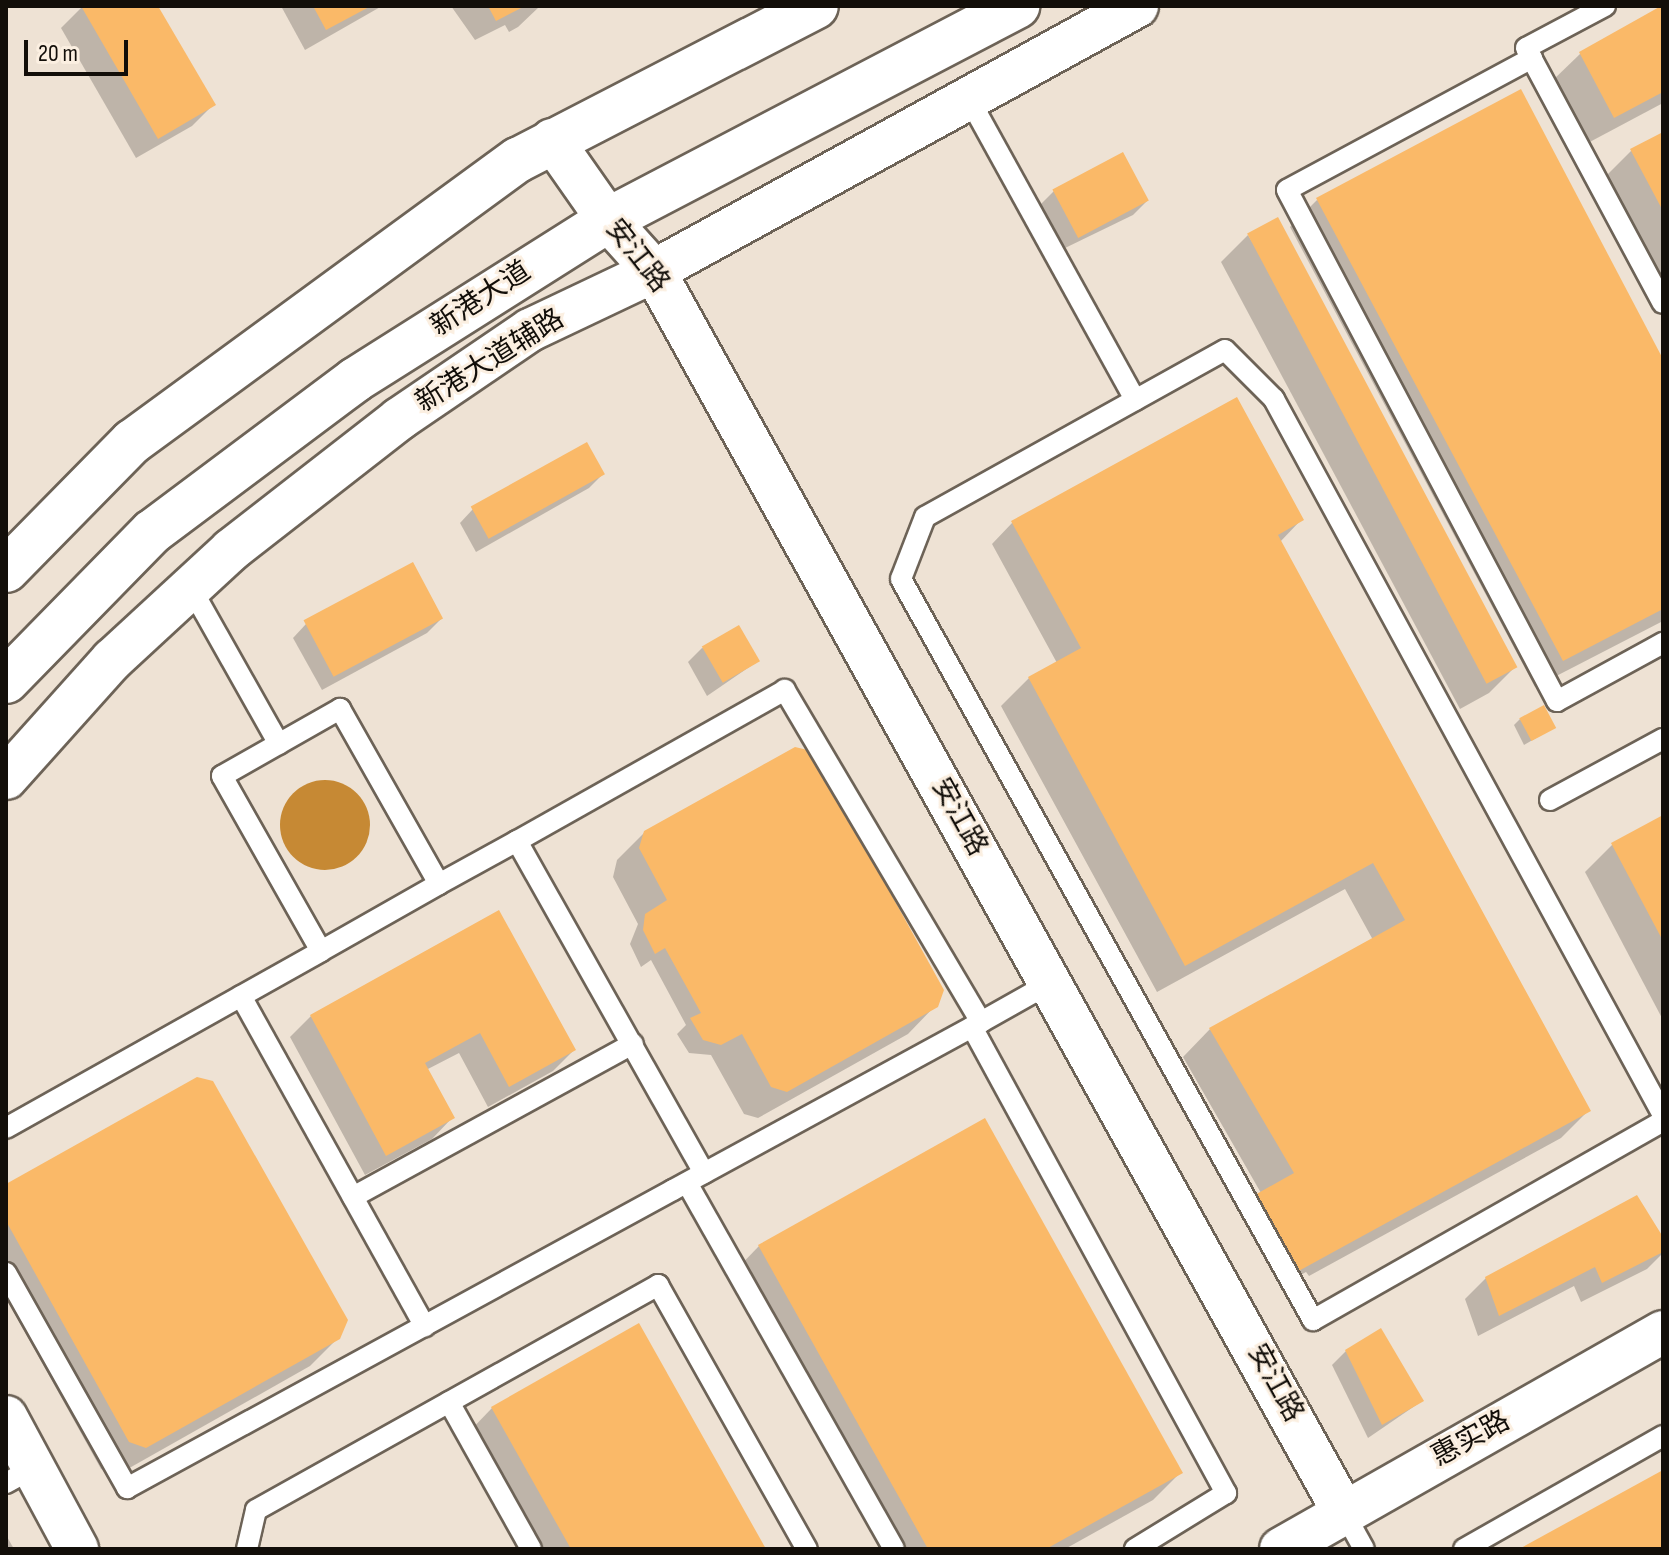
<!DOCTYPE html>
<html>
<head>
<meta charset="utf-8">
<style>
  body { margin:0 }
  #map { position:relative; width:1669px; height:1555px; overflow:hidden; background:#eee2d4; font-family:"Sofia Sans Condensed","Noto Sans SC",sans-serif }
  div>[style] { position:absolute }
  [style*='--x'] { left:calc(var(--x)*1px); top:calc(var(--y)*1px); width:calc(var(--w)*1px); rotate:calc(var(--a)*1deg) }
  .water>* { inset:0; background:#c68934 }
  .round { border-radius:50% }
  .shadow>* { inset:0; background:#0003 }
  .building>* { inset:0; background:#fab968; transform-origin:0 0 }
  .roads { filter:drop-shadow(2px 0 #6d6357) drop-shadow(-2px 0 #6d6357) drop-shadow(0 2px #6d6357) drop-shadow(0 -2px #6d6357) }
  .service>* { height:20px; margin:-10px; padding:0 10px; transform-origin:10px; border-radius:10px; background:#fff }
  .minor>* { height:42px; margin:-21px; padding:0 21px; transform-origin:21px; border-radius:21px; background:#fff }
  .primary>* { height:44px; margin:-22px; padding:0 22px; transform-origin:22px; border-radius:22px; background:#fff }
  span { translate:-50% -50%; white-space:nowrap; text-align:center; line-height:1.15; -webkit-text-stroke:6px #fbefe1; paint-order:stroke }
  .street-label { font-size:28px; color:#120e09 }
  .frame { position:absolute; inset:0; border:8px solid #120e09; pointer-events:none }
  .scale { position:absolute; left:24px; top:40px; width:104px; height:36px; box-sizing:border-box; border:4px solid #120e09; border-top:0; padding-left:10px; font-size:24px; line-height:28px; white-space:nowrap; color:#120e09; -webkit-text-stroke:6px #fbefe1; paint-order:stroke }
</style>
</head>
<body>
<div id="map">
  <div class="water">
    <div class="round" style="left:280px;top:780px;width:90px;height:90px"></div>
  </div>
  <div class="shadow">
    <div style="clip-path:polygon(83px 6px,156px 6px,213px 105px,192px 126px,136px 158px,61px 28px)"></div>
    <div style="clip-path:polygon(281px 6px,382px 6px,305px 50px)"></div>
    <div style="clip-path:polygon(451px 6px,539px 6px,539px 7px,518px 27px,509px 32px,505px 25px,475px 40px)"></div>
    <div style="clip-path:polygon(1663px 7px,1663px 103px,1586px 144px,1552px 81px,1580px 54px)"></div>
    <div style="clip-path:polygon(1663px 134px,1663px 290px,1604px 178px,1631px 151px)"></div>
    <div style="clip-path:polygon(1054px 191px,1147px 201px,1133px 215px,1063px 249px,1040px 205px)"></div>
    <div style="clip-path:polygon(1317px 200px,1663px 364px,1663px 621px,1535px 687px,1290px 227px)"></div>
    <div style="clip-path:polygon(1248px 235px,1516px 666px,1489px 693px,1460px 709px,1221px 262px)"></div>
    <div style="clip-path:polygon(603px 474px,589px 488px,476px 552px,460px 523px,473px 509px)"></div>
    <div style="clip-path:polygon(1301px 520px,1280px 542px,1589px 1110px,1561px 1138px,1309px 1276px,1306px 1272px,1281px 1286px,1240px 1211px,1261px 1193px,1183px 1057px,1210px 1029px,1373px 940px,1345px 889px,1157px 992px,1001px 706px,1029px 678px,1057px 663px,992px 544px,1012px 523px)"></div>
    <div style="clip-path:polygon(441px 619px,427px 633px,322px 690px,293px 638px,306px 624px)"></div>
    <div style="clip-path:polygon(702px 648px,758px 661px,707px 696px,688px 662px)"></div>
    <div style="clip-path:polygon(1520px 719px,1553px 728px,1524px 745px,1514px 725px)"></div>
    <div style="clip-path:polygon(1663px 817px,1663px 1020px,1585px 872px,1612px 845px)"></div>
    <div style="clip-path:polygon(645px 832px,936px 1005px,908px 1034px,758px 1118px,744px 1114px,711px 1055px,689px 1053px,677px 1034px,686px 1025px,651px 960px,641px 967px,630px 944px,638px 924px,613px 877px,617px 860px)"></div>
    <div style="clip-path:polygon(498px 913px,574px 1050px,553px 1071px,488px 1107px,459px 1053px,426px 1070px,452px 1118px,432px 1139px,365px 1175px,290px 1037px,311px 1016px)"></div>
    <div style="clip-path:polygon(6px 1186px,338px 1338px,310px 1366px,117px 1475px,101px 1469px,6px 1298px)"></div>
    <div style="clip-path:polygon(1663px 1241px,1663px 1253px,1647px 1269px,1581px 1302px,1574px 1286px,1478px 1336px,1465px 1299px,1486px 1278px)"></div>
    <div style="clip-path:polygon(759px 1246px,1180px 1473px,1153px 1500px,1065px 1549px,886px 1549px,732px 1274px)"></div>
    <div style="clip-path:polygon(1346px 1351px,1422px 1401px,1368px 1438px,1332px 1365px)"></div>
    <div style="clip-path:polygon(492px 1408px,764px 1549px,529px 1549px,465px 1436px)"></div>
    <div style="clip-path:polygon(6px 1535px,14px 1549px,6px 1549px)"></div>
  </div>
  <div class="building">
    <div style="clip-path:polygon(81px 6px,158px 6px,216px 105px,158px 139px)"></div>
    <div style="clip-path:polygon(313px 6px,371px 6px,326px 30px)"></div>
    <div style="clip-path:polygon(488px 6px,525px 6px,496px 21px)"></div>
    <div style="clip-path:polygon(1661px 6px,1663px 92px,1614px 118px,1579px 52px)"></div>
    <div style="clip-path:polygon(1521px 89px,1663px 359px,1663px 609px,1563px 661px,1316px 198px)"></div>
    <div style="clip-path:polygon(1663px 132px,1663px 211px,1630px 149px)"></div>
    <div style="left:1123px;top:152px;width:55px;height:80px;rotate:62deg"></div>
    <div style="left:1278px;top:217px;width:510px;height:35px;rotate:62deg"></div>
    <div style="clip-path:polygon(1237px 397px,1304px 520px,1278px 535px,1591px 1111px,1295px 1273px,1253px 1196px,1294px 1173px,1209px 1028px,1405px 920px,1373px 863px,1185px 966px,1028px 677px,1081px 648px,1011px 521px)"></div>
    <div style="left:587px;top:442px;width:37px;height:133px;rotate:61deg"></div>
    <div style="left:413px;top:562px;width:64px;height:124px;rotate:62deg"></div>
    <div style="left:739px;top:625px;width:42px;height:43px;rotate:60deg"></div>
    <div style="left:1544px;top:705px;width:26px;height:28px;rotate:62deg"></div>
    <div style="clip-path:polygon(795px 747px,812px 751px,944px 990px,938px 1007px,787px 1092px,771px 1087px,742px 1034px,721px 1045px,703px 1040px,690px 1018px,701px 1013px,665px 948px,655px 954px,643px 930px,645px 914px,667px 900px,639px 848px,644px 831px)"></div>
    <div style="clip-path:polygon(1663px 815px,1663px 941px,1611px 843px)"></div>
    <div style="clip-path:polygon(499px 910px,576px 1050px,509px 1087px,480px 1033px,425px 1063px,455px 1118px,386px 1156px,310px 1015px)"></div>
    <div style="clip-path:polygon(197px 1077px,213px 1081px,348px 1320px,340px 1339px,146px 1448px,129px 1442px,6px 1221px,6px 1184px)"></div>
    <div style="clip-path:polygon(985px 1118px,1183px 1473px,1046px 1549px,928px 1549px,758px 1245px)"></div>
    <div style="clip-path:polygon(1637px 1195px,1663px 1237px,1663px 1252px,1602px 1283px,1595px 1267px,1499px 1316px,1485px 1277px)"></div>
    <div style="clip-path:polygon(639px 1323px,766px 1549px,571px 1549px,491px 1407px)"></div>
    <div style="clip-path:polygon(1381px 1328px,1424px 1401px,1382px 1425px,1345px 1350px)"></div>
    <div style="clip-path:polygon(1663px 1470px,1663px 1549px,1519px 1549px)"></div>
  </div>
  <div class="roads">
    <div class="service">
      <div style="--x:1605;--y:6;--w:89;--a:152"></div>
      <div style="--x:1526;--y:48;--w:289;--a:61.8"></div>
      <div style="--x:1532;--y:58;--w:278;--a:151.7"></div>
      <div style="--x:1287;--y:190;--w:578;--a:62.15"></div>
      <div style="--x:1557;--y:701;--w:121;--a:-28.7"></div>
      <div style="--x:968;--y:97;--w:346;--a:61.1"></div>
      <div style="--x:191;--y:588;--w:179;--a:60.6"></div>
      <div style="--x:340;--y:709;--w:201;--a:60.5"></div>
      <div style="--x:439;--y:884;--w:136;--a:150.4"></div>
      <div style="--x:321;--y:951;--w:201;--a:-119.5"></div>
      <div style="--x:222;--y:776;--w:136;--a:-29.6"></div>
      <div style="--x:1550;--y:800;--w:128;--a:-28.4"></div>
      <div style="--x:439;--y:884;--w:89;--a:-28.9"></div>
      <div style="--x:241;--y:996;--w:378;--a:60.9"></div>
      <div style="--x:981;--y:1022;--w:81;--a:-29.4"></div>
      <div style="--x:972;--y:1027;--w:531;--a:61.41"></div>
      <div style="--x:1226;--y:1493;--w:107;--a:148.4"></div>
      <div style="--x:1663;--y:1115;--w:815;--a:-118.52"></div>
      <div style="--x:1274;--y:399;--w:69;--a:-135"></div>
      <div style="--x:1225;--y:350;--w:343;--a:150.9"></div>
      <div style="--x:925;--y:517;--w:66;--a:111.2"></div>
      <div style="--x:901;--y:579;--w:848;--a:60.93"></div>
      <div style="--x:1313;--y:1320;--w:403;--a:-29.6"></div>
      <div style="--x:6;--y:1128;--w:361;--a:-29.3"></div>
      <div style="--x:687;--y:1183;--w:420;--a:60.5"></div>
      <div style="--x:353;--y:1197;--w:319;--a:-28.7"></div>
      <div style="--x:6;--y:1273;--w:247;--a:60.6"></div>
      <div style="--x:127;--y:1488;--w:622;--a:-28.63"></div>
      <div style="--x:673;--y:1190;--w:351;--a:-28.6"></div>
      <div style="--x:981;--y:1022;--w:386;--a:-120.6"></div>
      <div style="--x:785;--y:690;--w:308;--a:150.6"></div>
      <div style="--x:517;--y:841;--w:381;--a:60.6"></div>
      <div style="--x:449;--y:1402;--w:168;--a:60.8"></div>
      <div style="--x:6;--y:1483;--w:31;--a:-29"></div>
      <div style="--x:1343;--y:1511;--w:43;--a:61.1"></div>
      <div style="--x:247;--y:1549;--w:40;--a:-77"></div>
      <div style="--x:256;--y:1510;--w:461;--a:-29.2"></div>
      <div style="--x:658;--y:1285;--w:303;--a:60.6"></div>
      <div style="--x:1464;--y:1549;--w:229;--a:-29.6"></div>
    </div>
    <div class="minor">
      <div style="--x:552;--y:140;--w:98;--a:55"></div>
      <div style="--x:608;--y:220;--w:69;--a:48"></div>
      <div style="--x:654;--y:271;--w:1419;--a:60.94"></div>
      <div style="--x:6;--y:778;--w:159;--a:-48.1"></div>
      <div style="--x:112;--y:660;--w:162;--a:-42.7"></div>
      <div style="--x:231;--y:550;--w:213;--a:-37.9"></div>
      <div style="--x:399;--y:419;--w:158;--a:-34.2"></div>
      <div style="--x:530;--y:330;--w:137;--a:-25.4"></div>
      <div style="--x:654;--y:271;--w:551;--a:-28.75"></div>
      <div style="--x:6;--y:1417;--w:150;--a:61.7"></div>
      <div style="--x:1281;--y:1549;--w:439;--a:-29.6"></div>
    </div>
    <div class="primary">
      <div style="--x:6;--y:570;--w:180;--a:-45.5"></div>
      <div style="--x:132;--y:442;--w:478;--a:-36.2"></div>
      <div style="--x:518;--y:160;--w:335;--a:-27.3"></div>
      <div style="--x:6;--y:681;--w:209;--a:-45.6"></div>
      <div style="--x:152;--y:532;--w:254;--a:-36.8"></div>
      <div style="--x:355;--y:380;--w:299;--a:-32.3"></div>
      <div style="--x:608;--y:220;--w:462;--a:-27.6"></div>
    </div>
  </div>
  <div class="street-label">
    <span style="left:637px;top:256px;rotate:52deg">安江路</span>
    <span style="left:481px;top:299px;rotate:-33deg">新港大道</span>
    <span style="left:490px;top:361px;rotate:-32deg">新港大道辅路</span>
    <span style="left:959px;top:817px;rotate:61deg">安江路</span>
    <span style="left:1275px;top:1383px;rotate:61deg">安江路</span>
    <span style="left:1471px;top:1439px;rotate:-29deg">惠实路</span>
  </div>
  <div class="frame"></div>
  <div class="scale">20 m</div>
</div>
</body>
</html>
